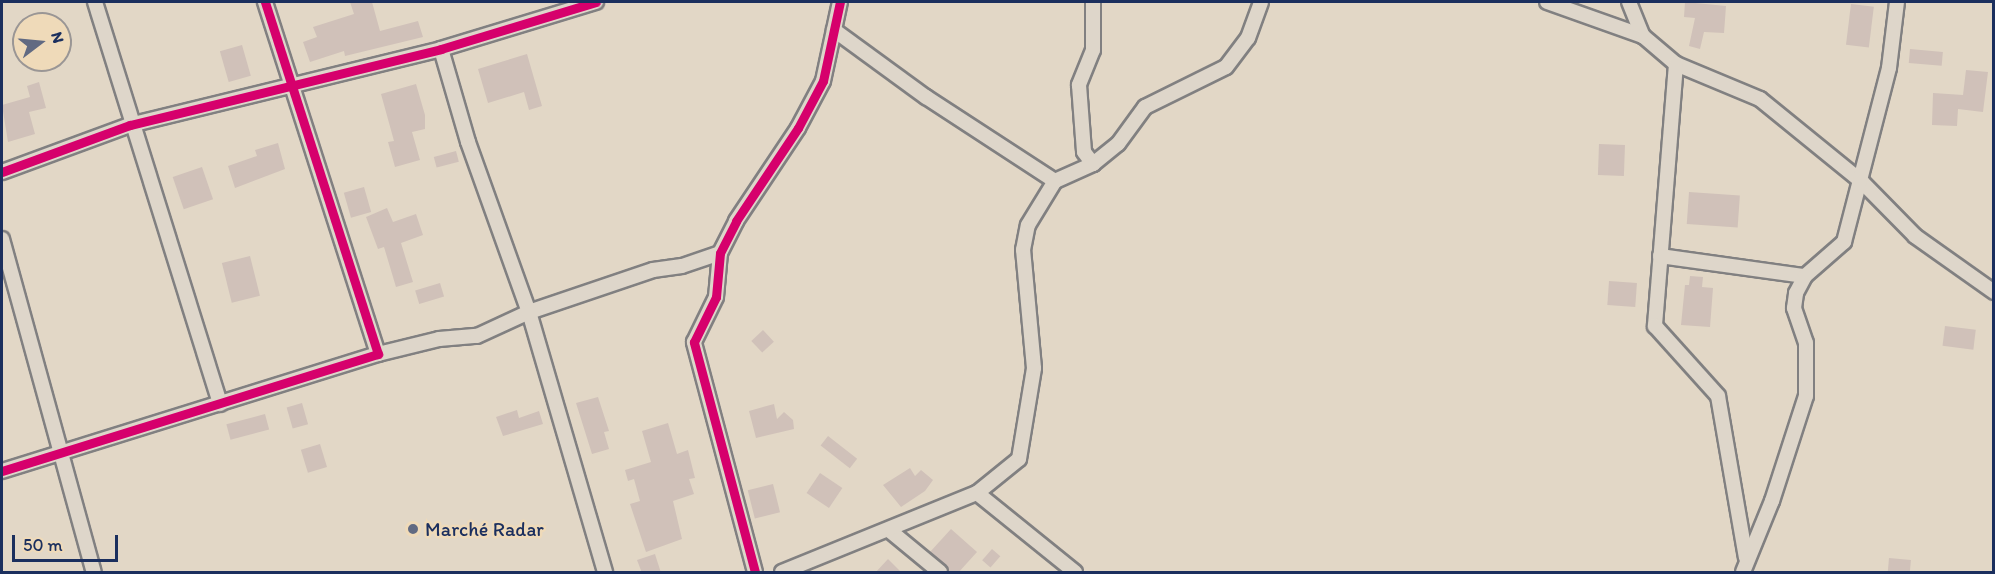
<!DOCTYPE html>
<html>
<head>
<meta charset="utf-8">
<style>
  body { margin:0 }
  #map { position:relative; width:1995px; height:574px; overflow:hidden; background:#e2d7c6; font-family:Itim,sans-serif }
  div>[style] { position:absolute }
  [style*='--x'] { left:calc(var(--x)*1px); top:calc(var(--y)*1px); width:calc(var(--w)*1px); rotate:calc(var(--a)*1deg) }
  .building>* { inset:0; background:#d0c1b9; transform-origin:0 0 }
  .roads { filter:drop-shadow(2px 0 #818081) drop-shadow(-2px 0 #818081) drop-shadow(0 2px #818081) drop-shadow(0 -2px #818081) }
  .minor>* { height:14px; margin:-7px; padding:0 7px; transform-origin:7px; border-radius:7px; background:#ded6ca }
  .cycleway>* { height:9px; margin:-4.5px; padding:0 4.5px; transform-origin:4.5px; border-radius:4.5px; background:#d6006c }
  .dots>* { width:16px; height:16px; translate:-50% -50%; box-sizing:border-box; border:3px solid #efdab9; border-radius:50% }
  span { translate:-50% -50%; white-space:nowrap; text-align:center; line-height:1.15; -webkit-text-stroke:5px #efdab9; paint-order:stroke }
  .poi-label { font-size:20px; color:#1b2f5e }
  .left { translate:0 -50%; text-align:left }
  .frame { position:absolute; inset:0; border:3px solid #1b2f5e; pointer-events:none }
  .north { position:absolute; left:12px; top:12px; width:60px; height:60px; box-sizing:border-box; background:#efdab9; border:2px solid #9a9695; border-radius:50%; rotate:74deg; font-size:16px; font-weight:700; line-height:24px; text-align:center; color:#1b2f5e }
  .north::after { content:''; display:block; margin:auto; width:21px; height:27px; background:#616a82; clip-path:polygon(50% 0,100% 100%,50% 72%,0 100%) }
  .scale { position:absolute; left:12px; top:535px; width:106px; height:27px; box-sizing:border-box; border:3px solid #1b2f5e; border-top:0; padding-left:8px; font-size:18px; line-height:21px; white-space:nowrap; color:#1b2f5e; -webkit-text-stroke:4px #efdab9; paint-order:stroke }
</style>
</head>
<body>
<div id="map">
  <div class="building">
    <div style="clip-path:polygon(350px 2px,372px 2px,380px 31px,418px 21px,423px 37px,345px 56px,344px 51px,310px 62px,303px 42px,317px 37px,313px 27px,354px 14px)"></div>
    <div style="clip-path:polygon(1685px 2px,1726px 6px,1724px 33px,1704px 32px,1700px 49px,1689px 46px,1695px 18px,1684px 17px)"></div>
    <div style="left:1851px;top:4px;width:23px;height:41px;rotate:7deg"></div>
    <div style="left:242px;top:45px;width:32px;height:23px;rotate:74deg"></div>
    <div style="left:1910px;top:49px;width:33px;height:14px;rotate:5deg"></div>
    <div style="clip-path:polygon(527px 54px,542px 106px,529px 110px,524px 92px,488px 103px,478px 69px)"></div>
    <div style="clip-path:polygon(1966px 70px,1988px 72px,1983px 112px,1958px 109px,1957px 126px,1932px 125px,1933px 93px,1963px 95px)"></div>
    <div style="clip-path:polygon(39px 82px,46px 108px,29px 112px,35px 134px,8px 142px,2px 105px,30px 97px,27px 86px)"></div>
    <div style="clip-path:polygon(416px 84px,425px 115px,425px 129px,412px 132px,420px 160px,395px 167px,388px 142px,394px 141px,381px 94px)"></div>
    <div style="clip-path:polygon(278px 143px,285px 169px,235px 188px,228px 166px,257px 156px,255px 150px)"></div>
    <div style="left:1599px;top:144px;width:26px;height:31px;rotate:2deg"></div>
    <div style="left:456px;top:151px;width:11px;height:23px;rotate:75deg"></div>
    <div style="left:202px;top:167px;width:34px;height:31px;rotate:71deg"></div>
    <div style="left:364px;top:187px;width:26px;height:21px;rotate:74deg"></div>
    <div style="left:1689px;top:192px;width:51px;height:32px;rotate:4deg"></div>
    <div style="clip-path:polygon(387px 208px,393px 222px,416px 214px,423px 235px,401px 243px,413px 282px,396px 287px,384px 247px,378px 249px,366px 217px)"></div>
    <div style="left:250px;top:256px;width:41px;height:29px;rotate:76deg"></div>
    <div style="clip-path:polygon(1690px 276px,1703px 277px,1702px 287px,1713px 288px,1710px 327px,1681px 325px,1685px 285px,1689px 285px)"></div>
    <div style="left:1609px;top:281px;width:28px;height:24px;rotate:4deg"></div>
    <div style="left:440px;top:283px;width:14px;height:26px;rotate:73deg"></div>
    <div style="left:1945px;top:326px;width:31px;height:20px;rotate:7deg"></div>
    <div style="left:763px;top:330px;width:16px;height:16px;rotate:47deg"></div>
    <div style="clip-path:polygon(598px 397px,609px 431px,604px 432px,609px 449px,592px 454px,576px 403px)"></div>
    <div style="left:302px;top:403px;width:22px;height:16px;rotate:74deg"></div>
    <div style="clip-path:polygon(774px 404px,777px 419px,784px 412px,793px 420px,794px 429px,756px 438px,749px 411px)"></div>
    <div style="clip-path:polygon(517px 410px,519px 418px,539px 411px,543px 424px,503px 436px,496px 417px)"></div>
    <div style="left:265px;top:414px;width:16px;height:40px;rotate:75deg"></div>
    <div style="clip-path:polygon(668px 423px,677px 454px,688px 450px,695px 478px,689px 479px,694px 494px,673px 501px,682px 539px,646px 552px,630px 504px,640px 501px,634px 479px,628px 481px,625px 470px,651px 462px,642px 431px)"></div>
    <div style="left:828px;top:436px;width:37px;height:12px;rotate:38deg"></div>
    <div style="left:320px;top:444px;width:24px;height:20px;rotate:73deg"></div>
    <div style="clip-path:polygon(910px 468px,915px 476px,921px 470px,933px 480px,925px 491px,901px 507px,883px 485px)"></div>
    <div style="left:820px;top:473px;width:27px;height:24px;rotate:34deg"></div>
    <div style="left:773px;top:484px;width:29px;height:26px;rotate:76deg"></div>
    <div style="clip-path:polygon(951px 529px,977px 552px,958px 573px,949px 573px,930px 552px)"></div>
    <div style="left:992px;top:549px;width:11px;height:15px;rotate:41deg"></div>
    <div style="clip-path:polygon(655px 554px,661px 573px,642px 573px,637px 560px)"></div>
    <div style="left:1889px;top:558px;width:22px;height:15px;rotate:5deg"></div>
    <div style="clip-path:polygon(888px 559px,902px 573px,875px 573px)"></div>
  </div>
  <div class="roads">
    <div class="minor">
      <div style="--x:95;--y:2;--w:421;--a:72.7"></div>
      <div style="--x:1093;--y:2;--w:48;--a:90"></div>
      <div style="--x:1093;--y:50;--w:38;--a:112"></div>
      <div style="--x:1079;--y:85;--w:67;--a:85.7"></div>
      <div style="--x:1084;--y:152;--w:15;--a:53"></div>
      <div style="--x:1547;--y:2;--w:102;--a:19.5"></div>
      <div style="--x:1629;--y:2;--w:37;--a:68"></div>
      <div style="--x:1643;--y:36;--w:43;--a:40.3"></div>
      <div style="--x:1676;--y:64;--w:91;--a:22.6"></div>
      <div style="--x:1760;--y:99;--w:132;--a:39.1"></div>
      <div style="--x:1862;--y:182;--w:76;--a:45.5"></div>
      <div style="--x:1915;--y:236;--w:97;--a:35.3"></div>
      <div style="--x:834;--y:30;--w:114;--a:36.1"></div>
      <div style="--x:926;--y:97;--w:154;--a:33.1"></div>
      <div style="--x:1055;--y:181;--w:42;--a:-24.1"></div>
      <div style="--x:1093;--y:164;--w:32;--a:-39"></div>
      <div style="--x:1118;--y:144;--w:46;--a:-53.9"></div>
      <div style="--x:1145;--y:107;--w:90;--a:-26.3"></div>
      <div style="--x:1226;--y:67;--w:36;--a:-53"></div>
      <div style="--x:1248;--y:38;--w:38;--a:-70"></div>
      <div style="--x:441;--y:49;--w:97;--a:73.8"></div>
      <div style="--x:468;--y:142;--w:181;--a:70.3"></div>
      <div style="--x:529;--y:312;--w:271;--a:73.7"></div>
      <div style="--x:1676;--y:64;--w:263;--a:94.6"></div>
      <div style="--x:1655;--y:326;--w:94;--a:48"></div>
      <div style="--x:1718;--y:396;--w:164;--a:80.2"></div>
      <div style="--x:2;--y:172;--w:136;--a:-20.2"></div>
      <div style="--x:130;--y:125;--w:320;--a:-13.7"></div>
      <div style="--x:441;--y:49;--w:162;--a:-16.9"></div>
      <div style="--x:2;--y:239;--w:345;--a:74.6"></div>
      <div style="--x:1660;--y:256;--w:146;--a:7.9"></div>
      <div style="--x:378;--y:354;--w:63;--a:-13.8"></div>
      <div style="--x:439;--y:339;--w:38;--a:-5"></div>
      <div style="--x:477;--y:336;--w:57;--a:-24.8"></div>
      <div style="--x:529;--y:312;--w:131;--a:-18.7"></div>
      <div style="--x:653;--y:270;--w:29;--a:-8"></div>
      <div style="--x:682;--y:266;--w:40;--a:-18.9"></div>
      <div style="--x:2;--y:471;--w:394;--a:-17.3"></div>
      <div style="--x:378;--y:354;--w:370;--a:-107.8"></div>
      <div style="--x:977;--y:493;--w:126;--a:38.9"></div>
      <div style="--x:889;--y:530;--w:66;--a:39.5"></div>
      <div style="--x:755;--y:572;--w:238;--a:-104.9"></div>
      <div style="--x:694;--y:342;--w:50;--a:-63.9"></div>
      <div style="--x:716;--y:297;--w:44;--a:-84.8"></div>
      <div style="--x:720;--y:253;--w:36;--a:-63"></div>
      <div style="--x:736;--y:221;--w:112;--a:-56.3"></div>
      <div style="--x:798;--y:128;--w:53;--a:-62"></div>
      <div style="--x:823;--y:81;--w:81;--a:-77.9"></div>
      <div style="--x:782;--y:572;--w:210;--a:-22.1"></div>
      <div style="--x:977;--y:493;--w:54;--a:-39"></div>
      <div style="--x:1019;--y:459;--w:92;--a:-80.6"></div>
      <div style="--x:1034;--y:368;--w:119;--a:-95.3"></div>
      <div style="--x:1023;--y:250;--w:25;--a:-79"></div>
      <div style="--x:1028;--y:225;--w:52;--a:-58.5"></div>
      <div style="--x:1743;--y:572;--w:77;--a:-67.8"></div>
      <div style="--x:1772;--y:501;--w:110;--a:-72.1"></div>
      <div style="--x:1806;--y:396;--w:53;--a:-90"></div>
      <div style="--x:1806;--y:343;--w:37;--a:-109"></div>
      <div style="--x:1794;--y:308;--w:15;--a:-82"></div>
      <div style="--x:1796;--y:293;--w:19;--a:-62"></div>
      <div style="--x:1805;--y:276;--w:52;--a:-41.1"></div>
      <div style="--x:1844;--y:242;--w:180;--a:-75.5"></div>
      <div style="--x:1889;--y:68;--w:66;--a:-83.1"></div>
    </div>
  </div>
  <div class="cycleway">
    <div style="--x:2;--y:172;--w:136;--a:-20.2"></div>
    <div style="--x:130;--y:125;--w:320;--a:-13.7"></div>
    <div style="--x:441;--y:49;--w:162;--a:-16.9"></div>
    <div style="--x:2;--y:471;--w:394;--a:-17.3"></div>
    <div style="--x:378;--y:354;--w:370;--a:-107.8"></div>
    <div style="--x:755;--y:572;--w:238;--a:-104.9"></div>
    <div style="--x:694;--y:342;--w:50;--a:-63.9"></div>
    <div style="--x:716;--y:297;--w:44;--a:-84.8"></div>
    <div style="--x:720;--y:253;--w:36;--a:-63"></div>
    <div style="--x:736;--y:221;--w:112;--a:-56.3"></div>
    <div style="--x:798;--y:128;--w:53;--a:-62"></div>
    <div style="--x:823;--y:81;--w:81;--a:-77.9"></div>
  </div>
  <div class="dots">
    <div style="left:413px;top:529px;background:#616a82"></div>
  </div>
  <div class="poi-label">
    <span class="left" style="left:425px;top:529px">Marché Radar</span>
  </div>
  <div class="frame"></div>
  <div class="north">N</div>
  <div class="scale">50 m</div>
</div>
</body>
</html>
